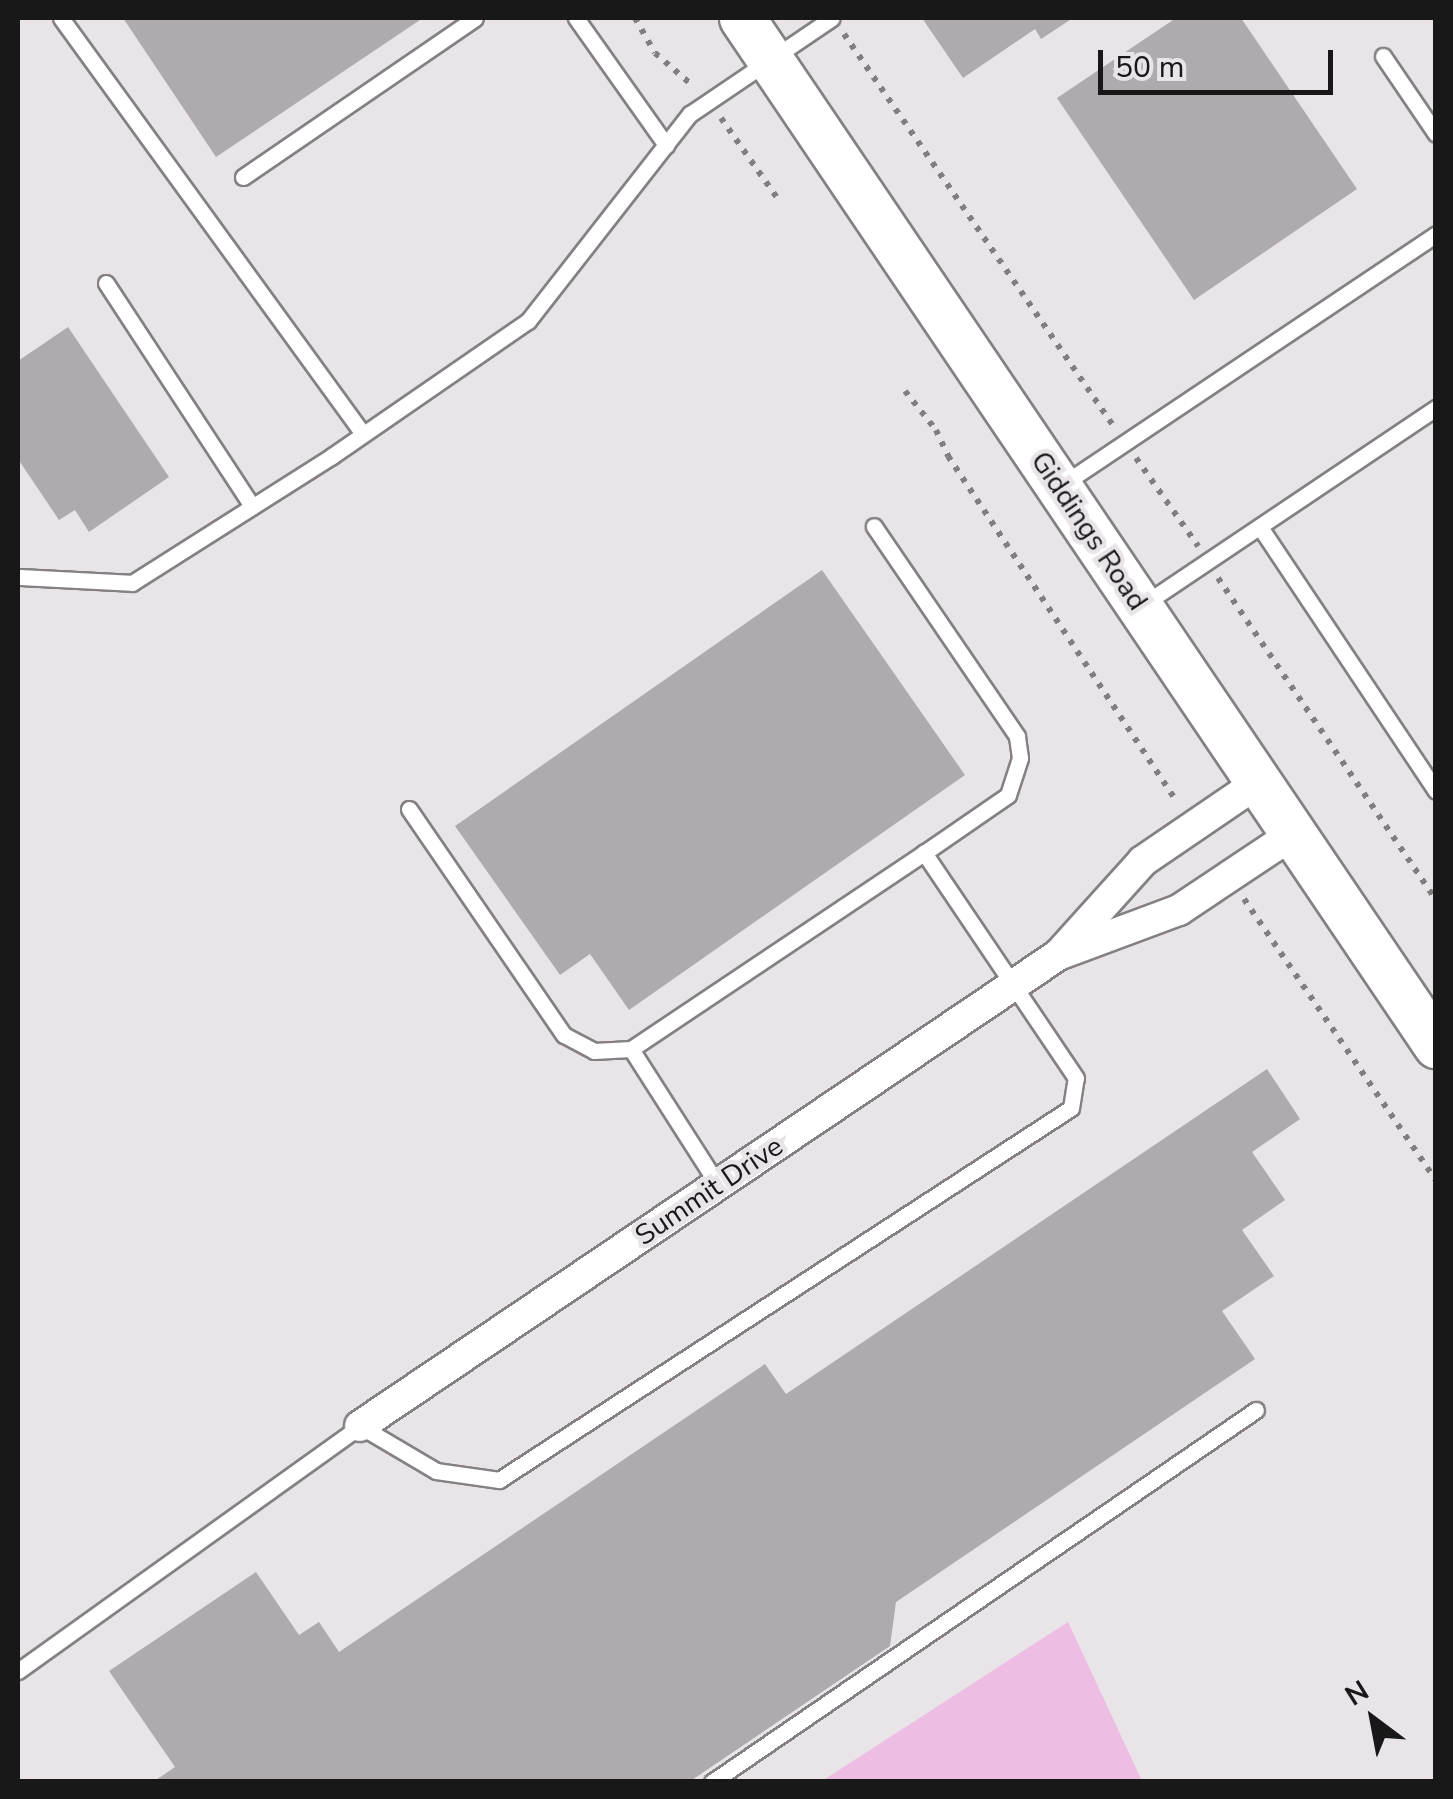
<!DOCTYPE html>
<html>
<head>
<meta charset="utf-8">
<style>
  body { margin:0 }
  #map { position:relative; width:1453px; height:1799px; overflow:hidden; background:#e9e4e8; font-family:"Nunito Sans",sans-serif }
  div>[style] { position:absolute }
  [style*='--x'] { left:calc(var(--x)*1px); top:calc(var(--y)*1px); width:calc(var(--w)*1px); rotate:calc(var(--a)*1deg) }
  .green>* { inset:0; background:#edbde4 }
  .building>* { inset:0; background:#aeaaad }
  .path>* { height:6px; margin-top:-3px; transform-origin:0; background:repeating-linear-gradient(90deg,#817e80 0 5px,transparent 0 13px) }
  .roads { filter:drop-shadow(2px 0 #848083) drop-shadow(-2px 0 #848083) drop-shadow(0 2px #848083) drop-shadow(0 -2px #848083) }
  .lane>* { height:15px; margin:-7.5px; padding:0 7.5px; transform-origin:7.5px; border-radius:7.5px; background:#fff }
  .street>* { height:30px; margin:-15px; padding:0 15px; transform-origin:15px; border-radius:15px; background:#fff }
  .secondary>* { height:45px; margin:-22.5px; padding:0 22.5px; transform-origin:22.5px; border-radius:22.5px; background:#fff }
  span { translate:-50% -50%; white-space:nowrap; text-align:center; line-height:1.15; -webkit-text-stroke:9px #e9e4e8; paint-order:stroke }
  .street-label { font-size:28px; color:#191819 }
  .frame { position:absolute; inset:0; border:20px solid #191819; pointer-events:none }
  .north { position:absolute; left:1323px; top:1669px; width:100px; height:100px; -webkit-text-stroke:8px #e9e4e8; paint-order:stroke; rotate:328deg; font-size:28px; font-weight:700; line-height:40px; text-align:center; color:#191819 }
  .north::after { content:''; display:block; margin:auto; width:35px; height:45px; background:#191819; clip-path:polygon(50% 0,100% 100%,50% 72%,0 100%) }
  .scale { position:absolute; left:1098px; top:50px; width:235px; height:45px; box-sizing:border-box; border:5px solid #191819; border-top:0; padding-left:12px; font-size:30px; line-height:35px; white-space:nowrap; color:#191819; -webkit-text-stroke:8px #e9e4e8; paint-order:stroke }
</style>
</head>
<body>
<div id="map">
  <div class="green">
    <div style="clip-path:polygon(1068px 1622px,1142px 1781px,822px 1781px)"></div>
  </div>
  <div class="building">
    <div style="clip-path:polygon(123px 18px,423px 18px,216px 157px)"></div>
    <div style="clip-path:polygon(922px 18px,1073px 18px,1041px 39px,1035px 29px,963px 78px)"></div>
    <div style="clip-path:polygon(1176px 18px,1241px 18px,1357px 189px,1194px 300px,1057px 98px)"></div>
    <div style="clip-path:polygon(68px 327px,169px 477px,89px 532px,75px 510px,59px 520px,18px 459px,18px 361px)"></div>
    <div style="clip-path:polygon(822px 570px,965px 775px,629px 1010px,590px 954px,560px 975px,455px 826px)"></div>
    <div style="clip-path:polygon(1267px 1069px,1300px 1119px,1252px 1152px,1285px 1200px,1242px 1230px,1274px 1276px,1222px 1311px,1255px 1359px,896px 1602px,890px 1646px,689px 1782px,153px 1782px,175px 1767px,109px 1671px,256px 1572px,299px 1635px,319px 1622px,339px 1652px,765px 1364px,786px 1394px)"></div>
  </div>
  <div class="path">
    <div style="--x:635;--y:18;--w:40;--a:60.3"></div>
    <div style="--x:655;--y:53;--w:50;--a:41"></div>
    <div style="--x:844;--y:34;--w:477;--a:55.5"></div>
    <div style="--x:721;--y:118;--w:99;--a:54.9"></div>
    <div style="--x:905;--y:391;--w:50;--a:51.5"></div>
    <div style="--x:936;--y:430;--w:29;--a:65"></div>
    <div style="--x:948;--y:456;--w:415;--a:56.5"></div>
    <div style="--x:1136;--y:458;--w:108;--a:54.8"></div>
    <div style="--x:1218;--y:578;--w:389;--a:55.9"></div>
    <div style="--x:1244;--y:899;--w:340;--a:55.7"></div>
  </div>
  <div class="roads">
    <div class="lane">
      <div style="--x:61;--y:18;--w:514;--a:54.02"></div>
      <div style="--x:576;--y:18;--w:156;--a:54.7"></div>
      <div style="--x:1383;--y:56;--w:94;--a:55.8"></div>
      <div style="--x:243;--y:177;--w:281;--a:-34.4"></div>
      <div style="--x:106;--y:283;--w:267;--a:56.8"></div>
      <div style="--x:1063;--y:484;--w:449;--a:-33.8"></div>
      <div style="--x:1260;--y:527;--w:317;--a:56.3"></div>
      <div style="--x:18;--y:577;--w:114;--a:3"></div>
      <div style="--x:132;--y:583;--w:237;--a:-32.4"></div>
      <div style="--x:332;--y:456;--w:238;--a:-34.6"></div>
      <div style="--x:528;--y:321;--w:263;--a:-52"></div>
      <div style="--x:690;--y:114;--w:171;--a:-34.1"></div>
      <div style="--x:1144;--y:604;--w:352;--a:-33.9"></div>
      <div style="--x:409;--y:809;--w:274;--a:55.6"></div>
      <div style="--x:564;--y:1035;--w:34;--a:28"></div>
      <div style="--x:594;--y:1051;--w:37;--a:-3"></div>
      <div style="--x:718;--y:1185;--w:161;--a:-122.6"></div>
      <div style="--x:631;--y:1049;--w:353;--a:-33.8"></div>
      <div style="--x:18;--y:1671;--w:421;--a:-35.6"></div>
      <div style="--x:360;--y:1426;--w:88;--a:30.6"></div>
      <div style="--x:436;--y:1471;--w:64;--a:8.1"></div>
      <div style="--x:499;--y:1480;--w:682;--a:-33.04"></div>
      <div style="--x:1071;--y:1108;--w:30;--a:-81"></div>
      <div style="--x:1076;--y:1078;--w:272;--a:-124"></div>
      <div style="--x:924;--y:853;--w:102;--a:-34.6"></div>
      <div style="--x:1008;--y:795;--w:39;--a:-72"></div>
      <div style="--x:1020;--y:758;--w:22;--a:-98"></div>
      <div style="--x:1017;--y:736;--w:254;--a:-124.3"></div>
      <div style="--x:712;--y:1782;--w:659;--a:-34.37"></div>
    </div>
    <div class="street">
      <div style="--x:1061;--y:952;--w:122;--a:-48"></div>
      <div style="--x:1143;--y:861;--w:140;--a:-34.3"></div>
      <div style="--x:360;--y:1426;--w:842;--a:-34.01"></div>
      <div style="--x:1058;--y:955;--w:129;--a:-20.4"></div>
      <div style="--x:1179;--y:910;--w:137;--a:-33.7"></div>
    </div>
    <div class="secondary">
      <div style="--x:742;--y:18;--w:1240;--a:55.95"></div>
    </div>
  </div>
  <div class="street-label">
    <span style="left:1089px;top:531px;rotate:56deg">Giddings Road</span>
    <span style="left:709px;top:1191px;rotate:-34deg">Summit Drive</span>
  </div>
  <div class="frame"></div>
  <div class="north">N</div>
  <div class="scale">50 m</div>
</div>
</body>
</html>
